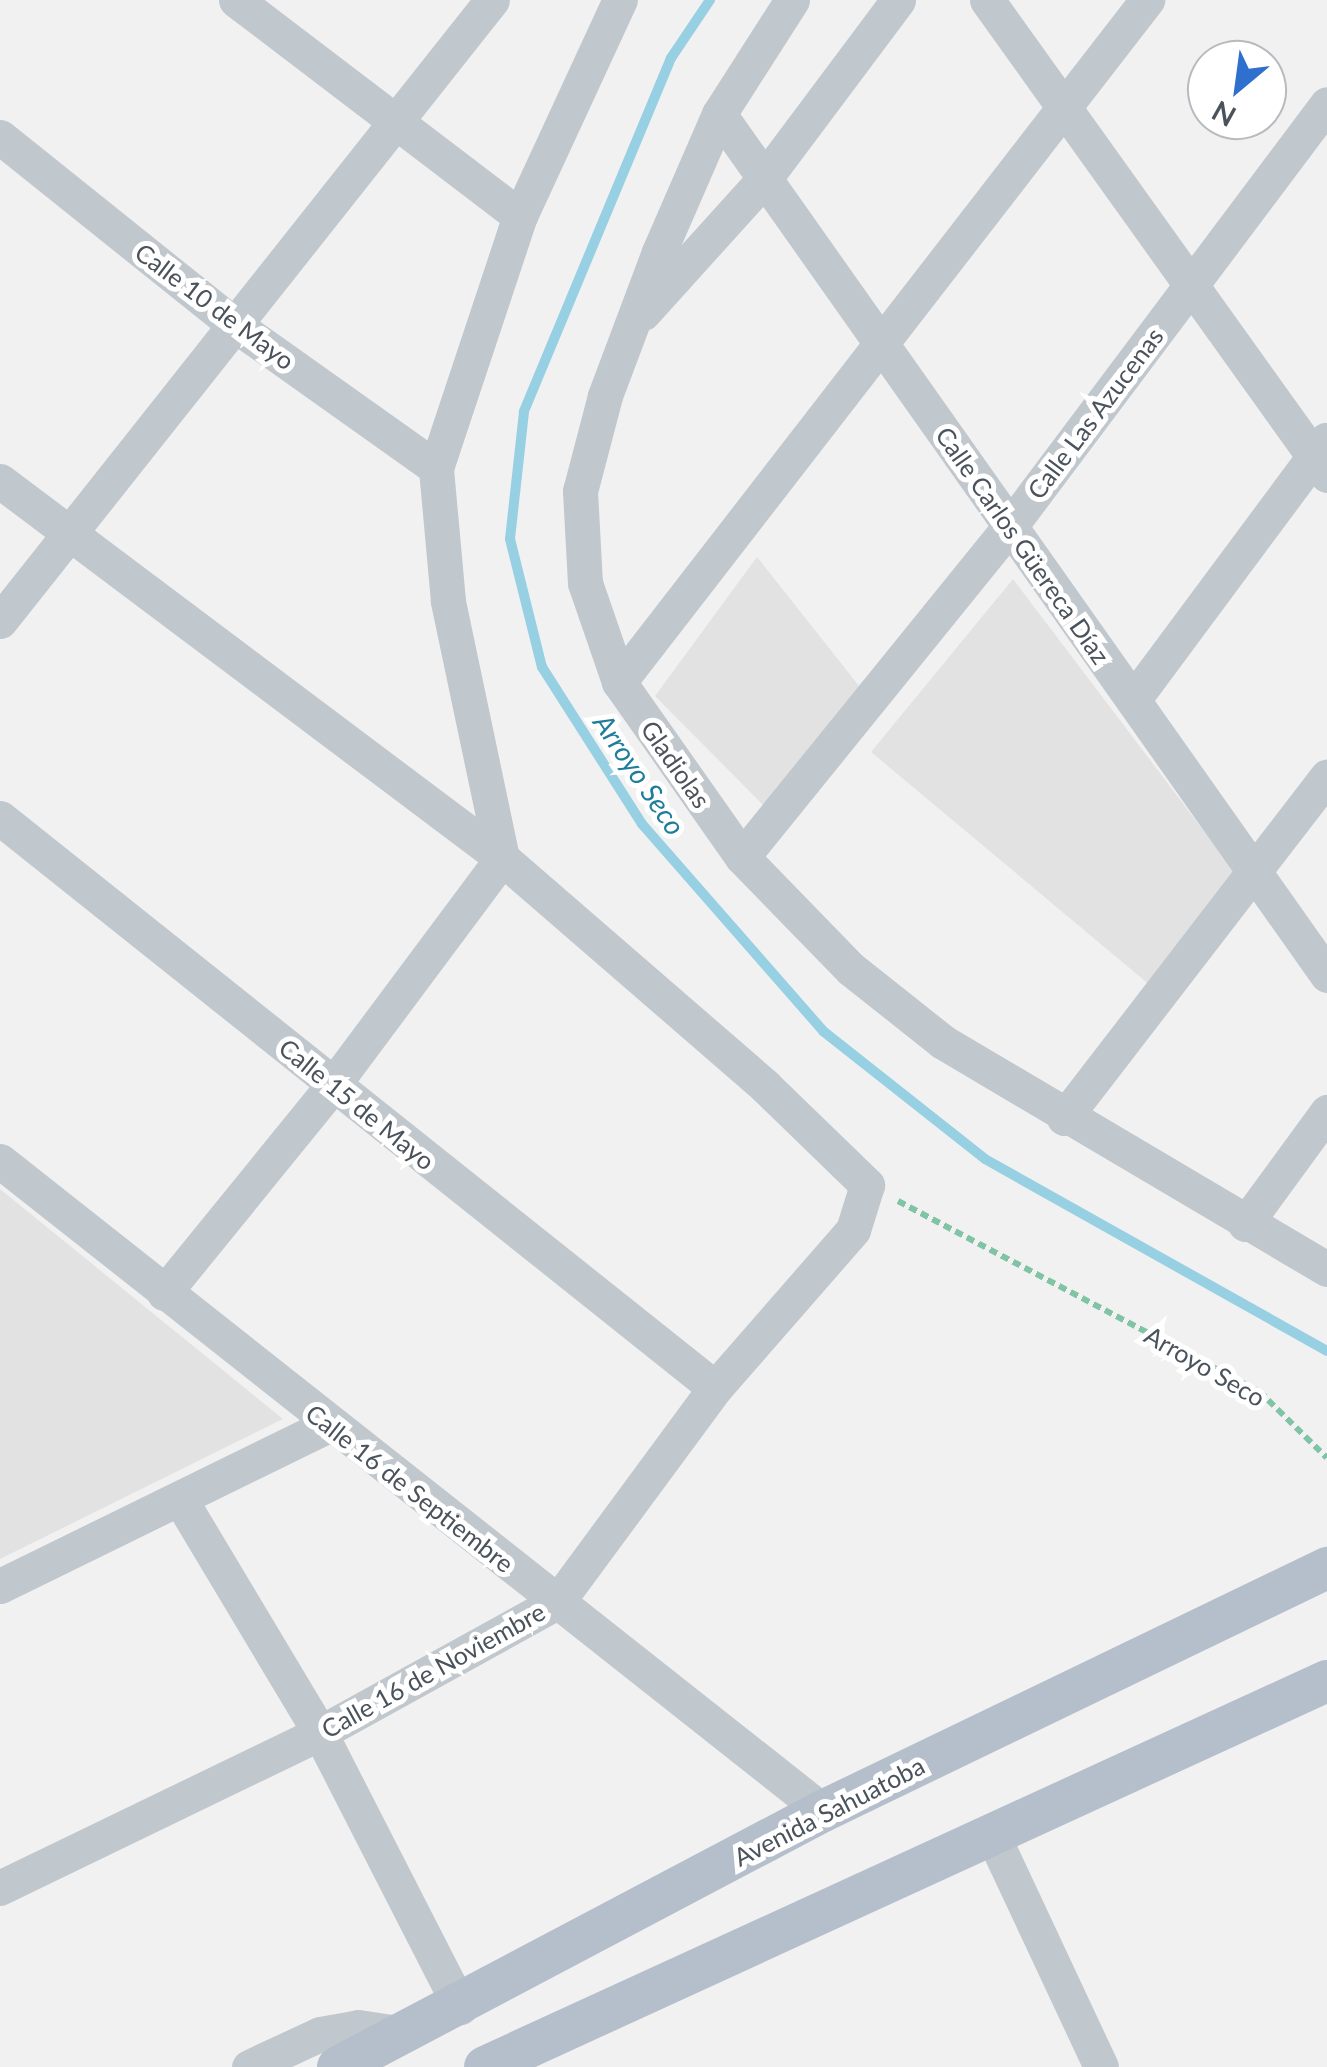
<!DOCTYPE html>
<html>
<head>
<meta charset="utf-8">
<style>
  body { margin:0 }
  #map { position:relative; width:1327px; height:2067px; overflow:hidden; background:#f2f1f1; font-family:Lato,sans-serif }
  div>[style] { position:absolute }
  [style*='--x'] { left:calc(var(--x)*1px); top:calc(var(--y)*1px); width:calc(var(--w)*1px); rotate:calc(var(--a)*1deg) }
  .education>* { inset:0; background:#e3e2e2 }
  .stream>* { height:10px; margin:-5px; padding:0 5px; transform-origin:5px; border-radius:5px; background:#97d0e2 }
  .path>* { height:6px; margin-top:-3px; transform-origin:0; background:repeating-linear-gradient(90deg,#81c4a5 0 8px,transparent 0 13px) }
  .minor>* { height:35px; margin:-17.5px; padding:0 17.5px; transform-origin:17.5px; border-radius:17.5px; background:#c0c7cd }
  .major>* { height:42px; margin:-21px; padding:0 21px; transform-origin:21px; border-radius:21px; background:#b4bfcb }
  span { translate:-50% -50%; white-space:nowrap; text-align:center; line-height:1.15; -webkit-text-stroke:10px #fff; paint-order:stroke }
  .street-label { font-size:25px; color:#4a535c }
  .water-label { font-size:28px; color:#1e7d9b; font-style:italic }
  .north { position:absolute; left:1187px; top:40px; width:100px; height:100px; box-sizing:border-box; background:#fff; border:2px solid #b7babe; border-radius:50%; rotate:209deg; font-size:28px; font-weight:700; line-height:40px; text-align:center; color:#4a535c }
  .north::after { content:''; display:block; margin:auto; width:35px; height:45px; background:#2f6fcd; clip-path:polygon(50% 0,100% 100%,50% 72%,0 100%) }
</style>
</head>
<body>
<div id="map">
  <div class="education">
    <div style="clip-path:polygon(757px 557px,867px 696px,771px 813px,655px 696px)"></div>
    <div style="clip-path:polygon(1013px 579px,1235px 872px,1151px 986px,871px 752px)"></div>
    <div style="clip-path:polygon(0 1189px,283px 1419px,0 1559px)"></div>
  </div>
  <div class="stream">
    <div style="--x:710;--y:0;--w:70;--a:123.9"></div>
    <div style="--x:671;--y:58;--w:383;--a:112.6"></div>
    <div style="--x:524;--y:412;--w:128;--a:96.3"></div>
    <div style="--x:510;--y:539;--w:132;--a:76"></div>
    <div style="--x:542;--y:667;--w:186;--a:57.5"></div>
    <div style="--x:642;--y:824;--w:275;--a:48.8"></div>
    <div style="--x:823;--y:1031;--w:206;--a:38.3"></div>
    <div style="--x:985;--y:1159;--w:392;--a:29.3"></div>
  </div>
  <div class="path">
    <div style="--x:898;--y:1201;--w:408;--a:27.8"></div>
    <div style="--x:1259;--y:1391;--w:95;--a:44.6"></div>
  </div>
  <div class="minor">
    <div style="--x:236;--y:0;--w:357;--a:37.3"></div>
    <div style="--x:792;--y:0;--w:135;--a:122.6"></div>
    <div style="--x:719;--y:114;--w:150;--a:113.5"></div>
    <div style="--x:659;--y:252;--w:154;--a:110.6"></div>
    <div style="--x:605;--y:396;--w:98;--a:104.7"></div>
    <div style="--x:580;--y:491;--w:92;--a:86.9"></div>
    <div style="--x:585;--y:583;--w:105;--a:71"></div>
    <div style="--x:619;--y:682;--w:214;--a:54.9"></div>
    <div style="--x:742;--y:857;--w:156;--a:45.8"></div>
    <div style="--x:851;--y:969;--w:117;--a:38.4"></div>
    <div style="--x:943;--y:1042;--w:446;--a:30.6"></div>
    <div style="--x:987;--y:0;--w:584;--a:54.41"></div>
    <div style="--x:719;--y:114;--w:1054;--a:54.77"></div>
    <div style="--x:0;--y:137;--w:301;--a:38.7"></div>
    <div style="--x:235;--y:325;--w:247;--a:35.4"></div>
    <div style="--x:643;--y:313;--w:182;--a:-47.9"></div>
    <div style="--x:765;--y:178;--w:222;--a:-53.2"></div>
    <div style="--x:0;--y:481;--w:628;--a:36.91"></div>
    <div style="--x:502;--y:858;--w:349;--a:40.9"></div>
    <div style="--x:766;--y:1087;--w:141;--a:44.1"></div>
    <div style="--x:867;--y:1185;--w:47;--a:107.3"></div>
    <div style="--x:853;--y:1230;--w:210;--a:131.1"></div>
    <div style="--x:715;--y:1388;--w:266;--a:126.4"></div>
    <div style="--x:557;--y:1602;--w:271;--a:151.1"></div>
    <div style="--x:320;--y:1733;--w:356;--a:154.2"></div>
    <div style="--x:0;--y:621;--w:792;--a:-51.61"></div>
    <div style="--x:619;--y:682;--w:863;--a:-52.25"></div>
    <div style="--x:1133;--y:700;--w:324;--a:-53.4"></div>
    <div style="--x:0;--y:818;--w:914;--a:38.56"></div>
    <div style="--x:742;--y:857;--w:427;--a:-51"></div>
    <div style="--x:1011;--y:525;--w:526;--a:-53.11"></div>
    <div style="--x:502;--y:858;--w:263;--a:-101.9"></div>
    <div style="--x:448;--y:601;--w:134;--a:-95.2"></div>
    <div style="--x:436;--y:468;--w:266;--a:-71.6"></div>
    <div style="--x:520;--y:216;--w:238;--a:-65.2"></div>
    <div style="--x:1064;--y:1118;--w:431;--a:-52.4"></div>
    <div style="--x:0;--y:1161;--w:1049;--a:38.3"></div>
    <div style="--x:1245;--y:1224;--w:139;--a:-53.8"></div>
    <div style="--x:164;--y:1293;--w:268;--a:-50.9"></div>
    <div style="--x:333;--y:1085;--w:283;--a:-53.3"></div>
    <div style="--x:180;--y:1499;--w:273;--a:59.1"></div>
    <div style="--x:320;--y:1733;--w:308;--a:62.9"></div>
    <div style="--x:0;--y:1586;--w:366;--a:-26.1"></div>
    <div style="--x:991;--y:1832;--w:259;--a:64.9"></div>
    <div style="--x:249;--y:2067;--w:78;--a:-24.9"></div>
    <div style="--x:320;--y:2034;--w:39;--a:-10"></div>
    <div style="--x:358;--y:2027;--w:48;--a:8.5"></div>
  </div>
  <div class="major">
    <div style="--x:338;--y:2067;--w:548;--a:-27.83"></div>
    <div style="--x:823;--y:1811;--w:560;--a:-25.74"></div>
    <div style="--x:485;--y:2067;--w:926;--a:-24.63"></div>
  </div>
  <div class="street-label">
    <span style="left:215px;top:306px;rotate:37deg">Calle 10 de Mayo</span>
    <span style="left:1095px;top:413px;rotate:-53deg">Calle Las Azucenas</span>
    <span style="left:1023px;top:545px;rotate:55deg">Calle Carlos Güereca Díaz</span>
    <span style="left:676px;top:764px;rotate:55deg">Gladiolas</span>
    <span style="left:357px;top:1104px;rotate:39deg">Calle 15 de Mayo</span>
    <span style="left:1205px;top:1366px;rotate:30deg">Arroyo Seco</span>
    <span style="left:410px;top:1488px;rotate:38deg">Calle 16 de Septiembre</span>
    <span style="left:433px;top:1670px;rotate:-29deg">Calle 16 de Noviembre</span>
    <span style="left:829px;top:1811px;rotate:-27deg">Avenida Sahuatoba</span>
  </div>
  <div class="water-label">
    <span style="left:640px;top:774px;rotate:56deg">Arroyo Seco</span>
  </div>
  <div class="north">N</div>
</div>
</body>
</html>
